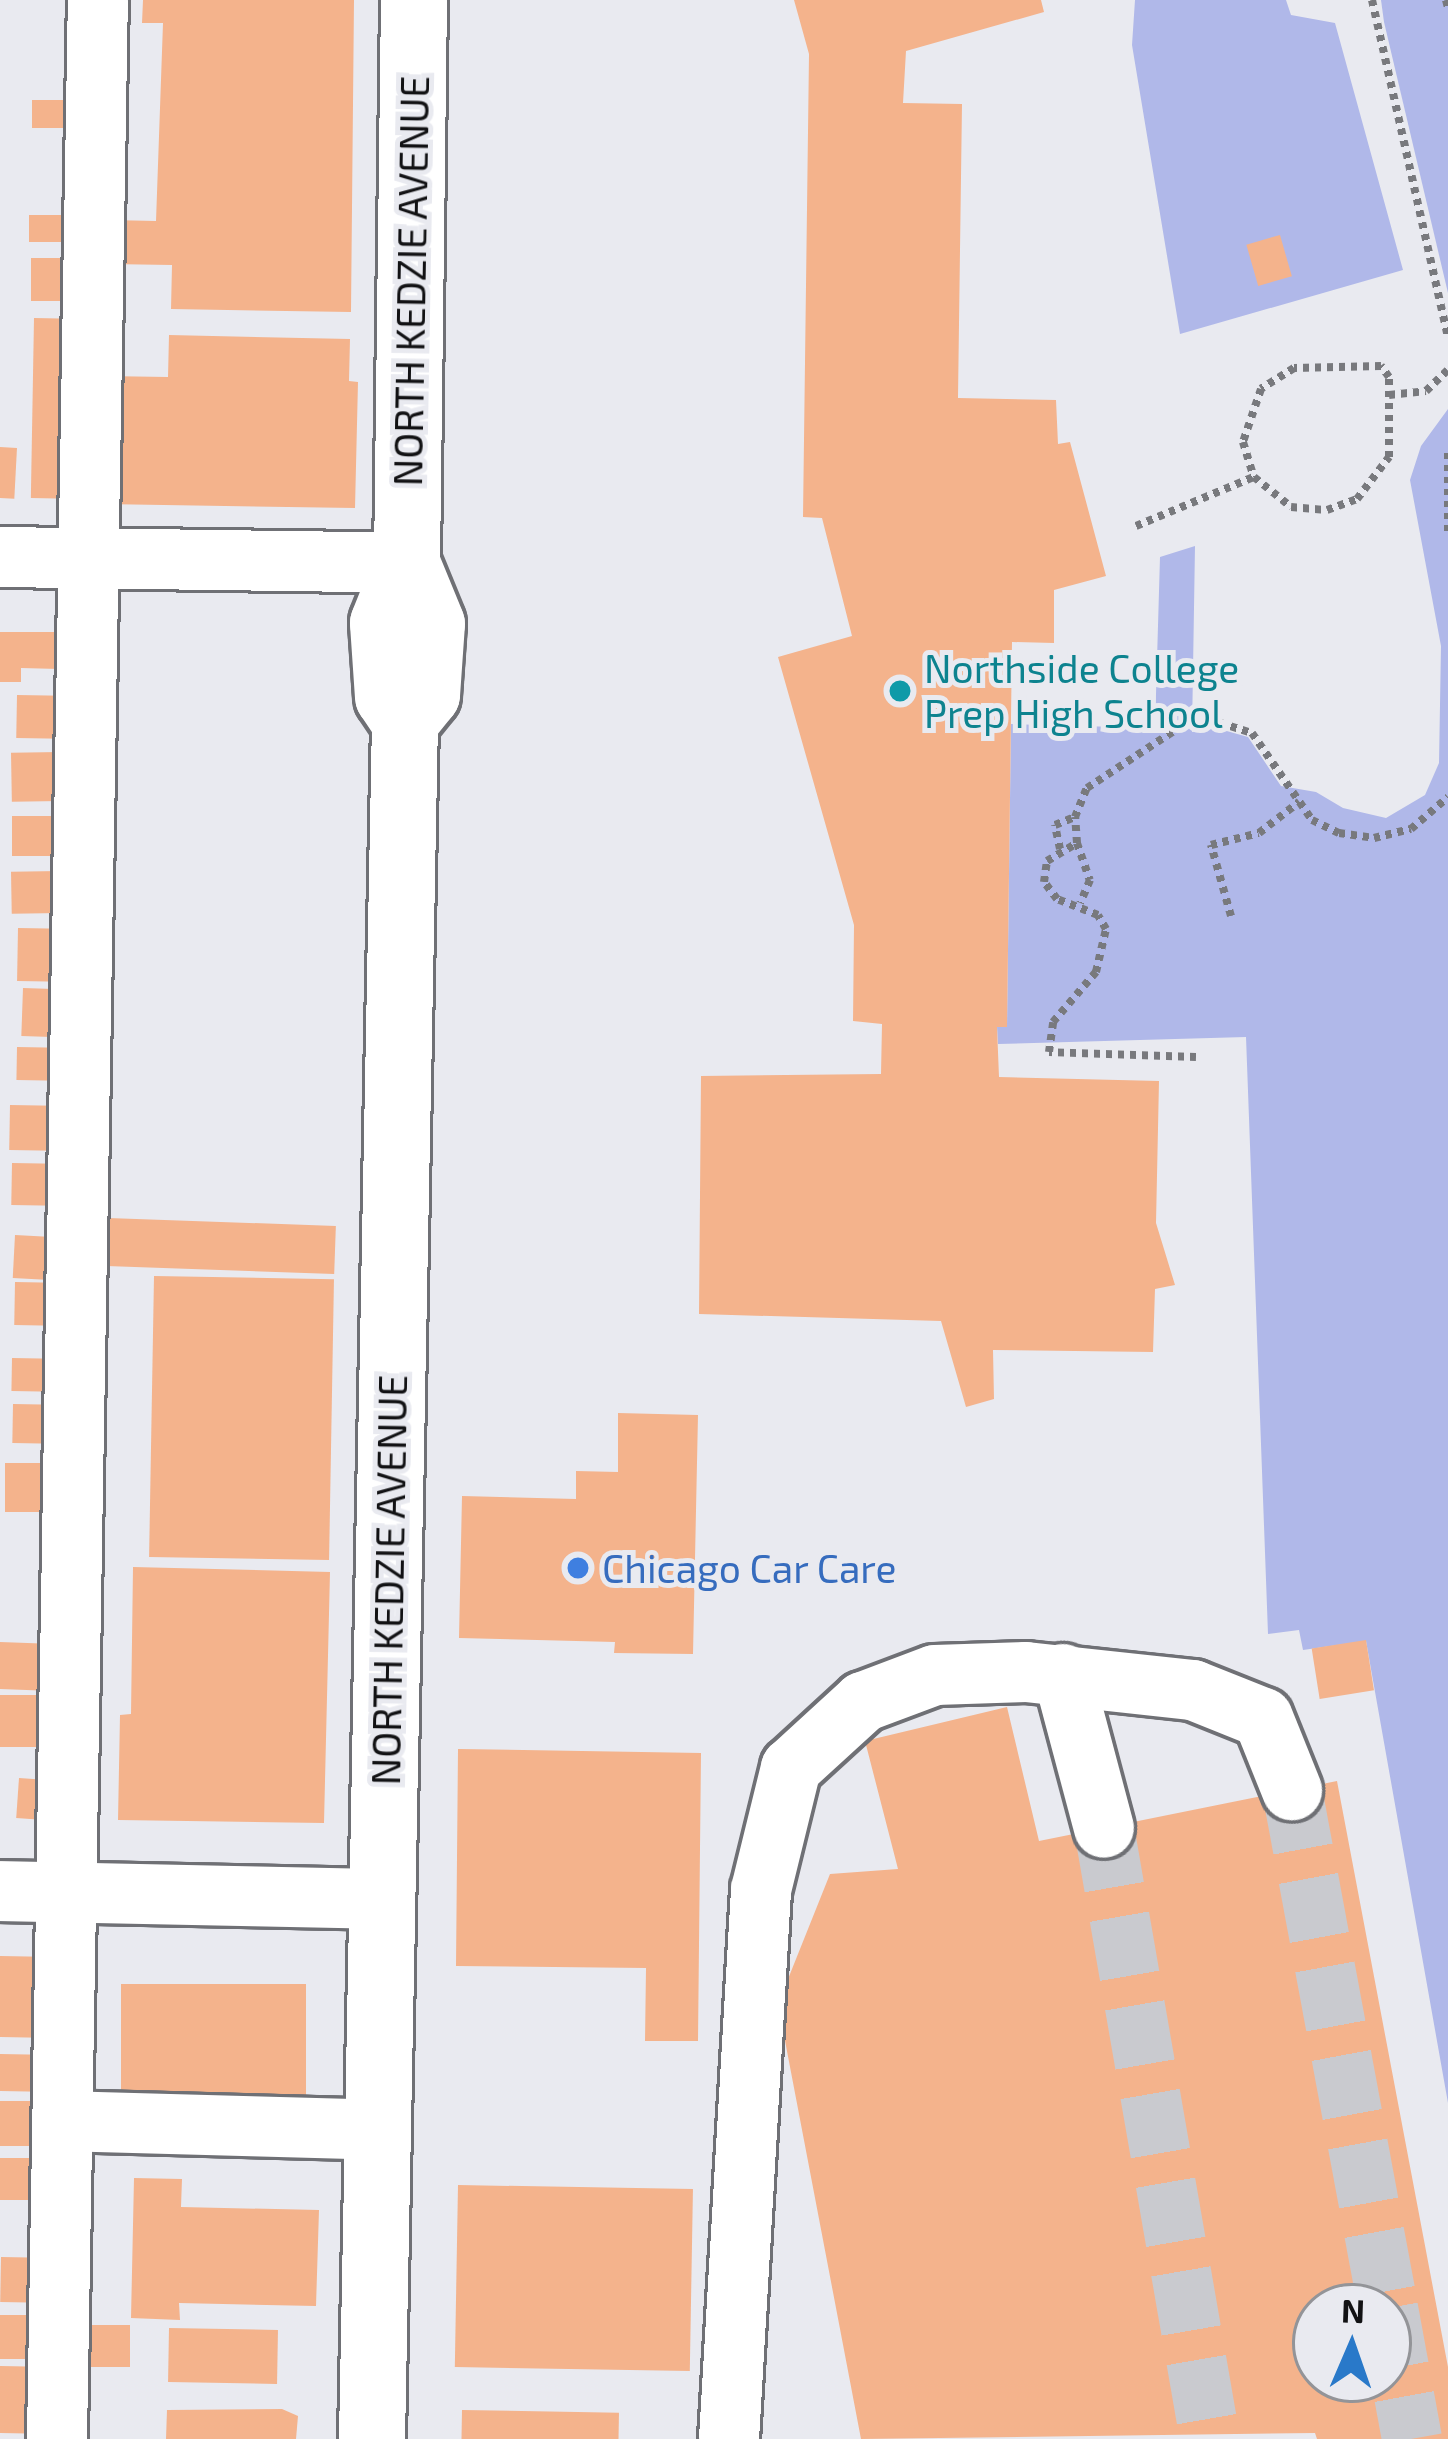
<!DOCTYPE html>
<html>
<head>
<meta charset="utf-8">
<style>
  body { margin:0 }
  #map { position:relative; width:1448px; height:2439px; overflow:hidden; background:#e9eaf0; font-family:"Exo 2",sans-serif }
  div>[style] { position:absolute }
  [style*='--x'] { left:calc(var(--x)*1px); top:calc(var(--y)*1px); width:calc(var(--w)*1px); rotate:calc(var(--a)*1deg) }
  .green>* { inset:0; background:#b0b8e9 }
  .building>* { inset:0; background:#f4b38c; transform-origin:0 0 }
  .minor-tunnel>* { height:60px; margin-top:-30px; transform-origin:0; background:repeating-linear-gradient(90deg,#c9cacf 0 60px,transparent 0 90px) }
  .path>* { height:8px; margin-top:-4px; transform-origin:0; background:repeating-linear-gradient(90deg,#78797d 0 6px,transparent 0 12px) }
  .roads { filter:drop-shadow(3px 0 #6f7075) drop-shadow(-3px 0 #6f7075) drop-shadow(0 3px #6f7075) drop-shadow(0 -3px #6f7075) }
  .minor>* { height:60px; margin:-30px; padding:0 30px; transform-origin:30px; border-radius:30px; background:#fff }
  .major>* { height:66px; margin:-33px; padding:0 33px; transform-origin:33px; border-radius:33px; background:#fff }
  .dots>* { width:33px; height:33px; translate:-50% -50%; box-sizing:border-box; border:6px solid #e9eaf0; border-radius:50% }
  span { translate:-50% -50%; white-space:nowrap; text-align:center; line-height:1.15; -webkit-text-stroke:10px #e9eaf0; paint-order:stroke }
  .street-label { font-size:39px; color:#121214 }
  .culture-label { font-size:39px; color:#0d838f }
  .left { translate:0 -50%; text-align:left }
  .shop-label { font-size:39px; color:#366cbe }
  .north { position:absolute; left:1292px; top:2283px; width:120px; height:120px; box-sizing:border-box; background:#e9eaf0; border:3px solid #939498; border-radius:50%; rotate:2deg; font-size:33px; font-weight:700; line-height:48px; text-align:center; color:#121214 }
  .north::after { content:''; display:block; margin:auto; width:42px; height:54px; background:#2979c9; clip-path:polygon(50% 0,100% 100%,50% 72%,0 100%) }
</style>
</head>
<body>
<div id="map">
  <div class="green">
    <div style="clip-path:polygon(1135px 0,1286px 0,1291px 15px,1335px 23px,1403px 270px,1180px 334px,1132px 45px)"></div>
    <div style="clip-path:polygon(1381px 0,1448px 0,1448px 293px,1384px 22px)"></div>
    <div style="clip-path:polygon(1448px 409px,1448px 2103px,1366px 1641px,1303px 1650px,1299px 1630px,1268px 1634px,1246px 1037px,998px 1044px,997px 1027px,1007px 1026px,1011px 724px,1155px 728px,1160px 557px,1195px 546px,1192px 732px,1216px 728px,1248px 737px,1281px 786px,1316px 792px,1343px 808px,1386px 818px,1425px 795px,1439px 763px,1441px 646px,1410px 480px,1421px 446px)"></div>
  </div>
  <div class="building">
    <div style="clip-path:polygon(143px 0,354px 0,351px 312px,171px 309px,172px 265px,109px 264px,110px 220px,156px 221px,163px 23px,142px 23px)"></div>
    <div style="clip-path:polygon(794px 0,1041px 0,1044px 12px,906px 51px,903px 103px,962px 104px,958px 398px,1056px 400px,1058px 444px,1070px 442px,1106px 576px,1054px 590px,1054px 643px,1012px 642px,1007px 1027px,997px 1027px,999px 1077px,1159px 1081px,1156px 1223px,1175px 1285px,1155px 1289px,1153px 1352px,993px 1350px,994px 1399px,966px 1407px,941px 1321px,699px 1314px,701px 1076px,881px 1074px,882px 1024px,853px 1021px,854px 925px,778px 657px,852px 636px,822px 518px,803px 517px,809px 54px)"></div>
    <div style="left:32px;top:100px;width:37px;height:28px"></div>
    <div style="left:29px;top:215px;width:44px;height:27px"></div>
    <div style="left:1280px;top:235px;width:43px;height:35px;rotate:74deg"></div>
    <div style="left:74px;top:258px;width:43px;height:43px;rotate:90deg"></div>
    <div style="left:34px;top:318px;width:39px;height:180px;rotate:1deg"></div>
    <div style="clip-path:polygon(169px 335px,350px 339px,349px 381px,358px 382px,355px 508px,102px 504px,104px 376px,168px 377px)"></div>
    <div style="left:0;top:447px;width:17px;height:51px;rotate:3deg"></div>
    <div style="clip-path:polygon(0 632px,59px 632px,59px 669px,21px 668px,21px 682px,0 682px)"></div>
    <div style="left:17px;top:695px;width:46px;height:43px;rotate:1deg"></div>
    <div style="left:60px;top:752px;width:49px;height:49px;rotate:89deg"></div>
    <div style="left:12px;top:816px;width:45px;height:40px"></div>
    <div style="left:60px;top:871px;width:42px;height:49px;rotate:89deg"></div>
    <div style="left:18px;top:928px;width:45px;height:53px;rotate:1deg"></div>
    <div style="left:23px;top:988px;width:38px;height:48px;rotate:2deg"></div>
    <div style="left:17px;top:1047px;width:43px;height:33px;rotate:1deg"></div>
    <div style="left:10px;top:1105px;width:45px;height:45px;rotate:1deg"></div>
    <div style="left:12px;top:1163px;width:45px;height:42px;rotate:1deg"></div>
    <div style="left:108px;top:1218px;width:228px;height:48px;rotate:2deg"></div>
    <div style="left:15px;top:1235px;width:42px;height:43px;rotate:3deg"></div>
    <div style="left:154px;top:1276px;width:180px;height:281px;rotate:1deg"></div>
    <div style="left:15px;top:1282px;width:40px;height:43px;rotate:1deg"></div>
    <div style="left:12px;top:1358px;width:43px;height:33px;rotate:1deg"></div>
    <div style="left:13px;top:1404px;width:43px;height:39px;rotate:1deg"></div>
    <div style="clip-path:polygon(618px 1413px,698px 1415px,693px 1654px,614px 1653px,615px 1642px,459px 1638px,462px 1496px,576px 1499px,576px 1471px,618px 1472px)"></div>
    <div style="left:53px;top:1463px;width:49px;height:48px;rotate:90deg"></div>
    <div style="clip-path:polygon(133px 1567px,330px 1572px,324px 1823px,118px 1820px,120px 1715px,131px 1714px)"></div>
    <div style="left:1366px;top:1640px;width:51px;height:55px;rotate:81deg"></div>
    <div style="left:0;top:1642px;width:48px;height:47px;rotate:2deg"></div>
    <div style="left:0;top:1695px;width:47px;height:52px"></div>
    <div style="clip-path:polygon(evenodd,1007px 1707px,1039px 1841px,1337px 1781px,1448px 2367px,1448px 2439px,1317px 2439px,1315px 2433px,861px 2439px,778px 2004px,830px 1874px,898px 1869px,865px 1741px,1007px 1707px,1316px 2307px,1388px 2307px,1388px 2379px,1316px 2379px,1316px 2307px)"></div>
    <div style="clip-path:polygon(458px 1749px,701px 1753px,698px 2041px,645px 2041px,646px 1968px,456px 1966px)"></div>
    <div style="left:19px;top:1778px;width:32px;height:40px;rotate:4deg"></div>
    <div style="left:0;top:1956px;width:42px;height:81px;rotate:1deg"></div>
    <div style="left:121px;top:1984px;width:185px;height:113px"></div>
    <div style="left:0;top:2054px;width:42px;height:37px;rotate:1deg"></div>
    <div style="left:41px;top:2101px;width:45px;height:41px;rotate:90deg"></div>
    <div style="left:39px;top:2158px;width:42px;height:39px;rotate:90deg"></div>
    <div style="clip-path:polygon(134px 2178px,182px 2179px,181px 2207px,319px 2210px,316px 2306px,179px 2303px,180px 2320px,131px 2318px)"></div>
    <div style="left:458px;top:2185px;width:235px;height:182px;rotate:1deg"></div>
    <div style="left:1px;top:2257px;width:43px;height:45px;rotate:1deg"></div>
    <div style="left:0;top:2315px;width:35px;height:44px"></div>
    <div style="left:130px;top:2325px;width:42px;height:45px;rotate:90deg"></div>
    <div style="left:169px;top:2328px;width:109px;height:54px;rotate:1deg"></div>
    <div style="left:0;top:2366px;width:41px;height:67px;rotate:1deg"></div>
    <div style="clip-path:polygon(282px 2409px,298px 2416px,296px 2439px,166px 2439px,167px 2410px)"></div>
    <div style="left:462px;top:2410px;width:157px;height:29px;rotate:1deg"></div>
  </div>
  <div class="minor-tunnel">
    <div style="--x:1292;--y:1790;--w:526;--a:79.48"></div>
    <div style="--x:1104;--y:1828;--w:620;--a:80.16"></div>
    <div style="--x:1388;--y:2308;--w:133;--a:79.6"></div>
  </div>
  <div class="path">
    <div style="--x:1372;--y:0;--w:344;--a:77.3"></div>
    <div style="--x:1446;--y:0;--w:8;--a:76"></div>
    <div style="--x:1389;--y:395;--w:37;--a:-6"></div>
    <div style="--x:1426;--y:391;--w:30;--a:-44"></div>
    <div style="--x:1448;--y:453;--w:84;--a:90"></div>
    <div style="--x:1136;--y:526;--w:128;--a:-22.6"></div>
    <div style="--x:1254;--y:477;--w:48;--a:39"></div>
    <div style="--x:1291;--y:507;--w:36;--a:5"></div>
    <div style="--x:1327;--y:510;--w:32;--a:-20"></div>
    <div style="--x:1357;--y:499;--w:53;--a:-52.7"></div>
    <div style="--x:1389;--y:457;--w:80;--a:-90"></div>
    <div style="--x:1389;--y:377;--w:14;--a:-126"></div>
    <div style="--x:1381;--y:366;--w:87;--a:178.7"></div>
    <div style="--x:1294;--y:368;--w:39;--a:148"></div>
    <div style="--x:1261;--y:389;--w:56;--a:108.8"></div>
    <div style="--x:1243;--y:442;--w:37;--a:73"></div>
    <div style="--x:1077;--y:843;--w:39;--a:71"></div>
    <div style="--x:1090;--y:880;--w:25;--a:113"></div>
    <div style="--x:1060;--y:849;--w:25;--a:-102"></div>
    <div style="--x:1055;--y:825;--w:22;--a:-22"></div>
    <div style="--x:1231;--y:916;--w:74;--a:-105.7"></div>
    <div style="--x:1211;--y:845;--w:49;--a:-14"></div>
    <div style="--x:1259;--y:833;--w:51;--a:-37.8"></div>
    <div style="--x:1196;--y:1057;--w:147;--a:-178.1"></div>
    <div style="--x:1049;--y:1052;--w:30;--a:-82"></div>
    <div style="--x:1053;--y:1022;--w:66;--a:-49.3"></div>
    <div style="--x:1096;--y:972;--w:44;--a:-76.9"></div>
    <div style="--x:1106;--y:929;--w:16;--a:-120"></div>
    <div style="--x:1098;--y:915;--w:44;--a:-158.7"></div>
    <div style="--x:1057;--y:899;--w:21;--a:-127"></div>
    <div style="--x:1044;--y:882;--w:21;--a:-82"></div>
    <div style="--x:1047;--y:861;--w:35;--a:-31"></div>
    <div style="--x:1077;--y:843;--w:26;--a:-94"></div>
    <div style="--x:1075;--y:817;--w:31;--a:-68"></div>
    <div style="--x:1087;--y:788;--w:111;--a:-33.3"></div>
    <div style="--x:1180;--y:727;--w:29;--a:-16"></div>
    <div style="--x:1208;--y:719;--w:46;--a:17.7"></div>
    <div style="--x:1252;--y:733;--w:106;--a:55.4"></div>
    <div style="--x:1312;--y:820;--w:30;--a:26"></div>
    <div style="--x:1339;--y:833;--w:35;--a:8"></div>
    <div style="--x:1374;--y:838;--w:38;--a:-14"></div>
    <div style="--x:1411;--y:829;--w:49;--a:-40.9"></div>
  </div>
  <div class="roads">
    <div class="minor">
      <div style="--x:0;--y:557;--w:407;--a:0.8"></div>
      <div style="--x:1063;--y:1674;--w:159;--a:75.1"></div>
      <div style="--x:0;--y:1891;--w:382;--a:1.2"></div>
      <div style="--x:63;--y:2121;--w:314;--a:1.6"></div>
      <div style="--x:57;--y:2439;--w:2439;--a:-89.04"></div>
      <div style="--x:729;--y:2439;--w:550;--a:-86.66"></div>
      <div style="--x:761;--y:1890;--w:126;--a:-76.2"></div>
      <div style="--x:791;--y:1768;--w:98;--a:-42.5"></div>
      <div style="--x:863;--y:1702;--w:77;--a:-20.6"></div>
      <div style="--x:935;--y:1675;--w:91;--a:-1.9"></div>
      <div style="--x:1026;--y:1672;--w:168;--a:6.2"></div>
      <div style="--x:1193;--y:1690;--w:75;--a:21.8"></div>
      <div style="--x:1263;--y:1718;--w:78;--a:68.1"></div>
    </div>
    <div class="major">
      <div style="--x:405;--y:722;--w:35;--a:-51"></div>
      <div style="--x:427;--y:695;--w:71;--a:-86"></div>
      <div style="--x:432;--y:624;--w:66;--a:-112.3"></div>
      <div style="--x:372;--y:2439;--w:1717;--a:-88.9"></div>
      <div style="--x:405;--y:722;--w:30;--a:-124"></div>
      <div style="--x:388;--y:697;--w:74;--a:-93.9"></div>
      <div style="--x:383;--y:623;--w:65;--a:-68.2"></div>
      <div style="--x:407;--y:563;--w:563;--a:-89.29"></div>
    </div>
  </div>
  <div class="dots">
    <div style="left:900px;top:691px;background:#0f9aa8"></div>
    <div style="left:578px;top:1568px;background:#3f7fe0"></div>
  </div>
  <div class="street-label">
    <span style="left:411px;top:281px;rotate:-89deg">NORTH KEDZIE AVENUE</span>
    <span style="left:389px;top:1580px;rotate:-89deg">NORTH KEDZIE AVENUE</span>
  </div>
  <div class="culture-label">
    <span class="left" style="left:924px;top:691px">Northside College<br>Prep High School</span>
  </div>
  <div class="shop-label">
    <span class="left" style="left:602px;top:1568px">Chicago Car Care</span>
  </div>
  <div class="north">N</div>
</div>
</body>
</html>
